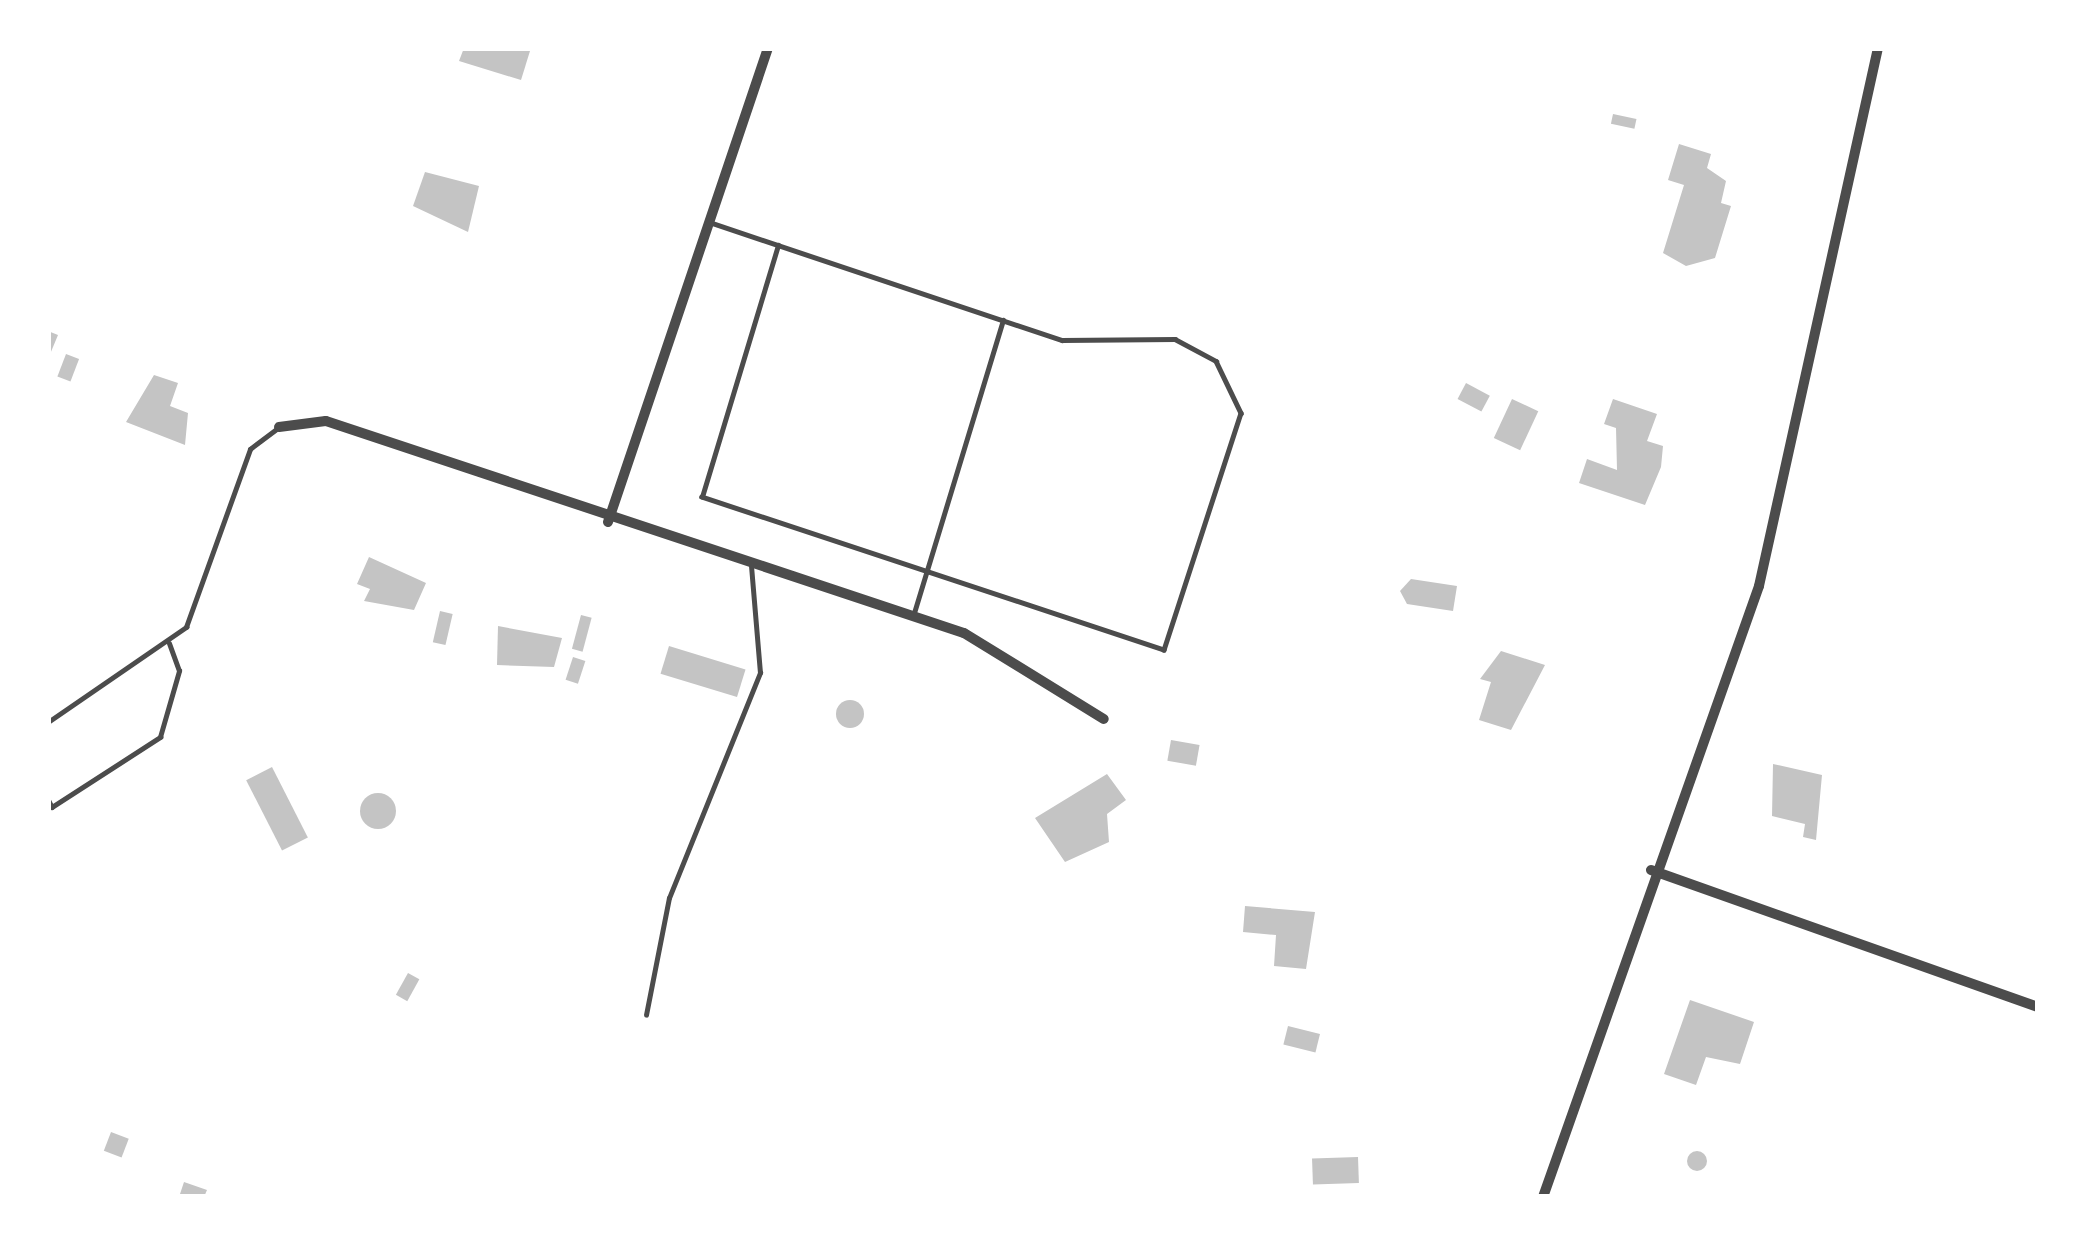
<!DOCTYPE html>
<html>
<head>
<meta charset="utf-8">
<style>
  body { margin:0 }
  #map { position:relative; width:2086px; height:1245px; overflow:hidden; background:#fff; font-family:"Titillium Web",sans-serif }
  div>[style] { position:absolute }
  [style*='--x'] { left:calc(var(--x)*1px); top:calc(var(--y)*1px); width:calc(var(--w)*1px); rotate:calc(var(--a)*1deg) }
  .building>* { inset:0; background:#c4c4c4; transform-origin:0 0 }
  .round { border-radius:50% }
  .service>* { height:4.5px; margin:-2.25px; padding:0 2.25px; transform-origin:2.25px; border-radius:2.25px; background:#4c4c4c }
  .minor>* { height:10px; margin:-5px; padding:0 5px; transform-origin:5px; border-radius:5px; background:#4c4c4c }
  span { translate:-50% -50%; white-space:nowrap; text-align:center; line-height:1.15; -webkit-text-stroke:10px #fff; paint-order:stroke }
  .frame { position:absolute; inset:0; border:51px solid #fff; pointer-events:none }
</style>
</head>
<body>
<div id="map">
  <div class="building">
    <div style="clip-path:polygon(464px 48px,521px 48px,530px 51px,521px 80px,459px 61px)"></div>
    <div style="left:1613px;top:114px;width:24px;height:10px;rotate:12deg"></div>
    <div style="clip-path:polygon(1679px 144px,1711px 154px,1707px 168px,1726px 181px,1721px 203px,1731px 206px,1715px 258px,1686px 266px,1663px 253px,1684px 185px,1668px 180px)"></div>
    <div style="clip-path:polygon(425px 172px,479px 186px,468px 232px,413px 206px)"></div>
    <div style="clip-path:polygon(48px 331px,58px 335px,48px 359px)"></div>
    <div style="left:66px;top:354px;width:14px;height:24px;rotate:21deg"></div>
    <div style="clip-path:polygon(154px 375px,178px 383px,170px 406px,188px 413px,185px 445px,126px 422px)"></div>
    <div style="left:1466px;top:383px;width:27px;height:18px;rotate:28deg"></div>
    <div style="left:1512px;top:399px;width:29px;height:43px;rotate:25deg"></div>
    <div style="clip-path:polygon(1613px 399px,1657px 414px,1647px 441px,1663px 446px,1661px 467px,1645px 505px,1579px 483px,1587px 459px,1617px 470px,1616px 428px,1604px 424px)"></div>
    <div style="clip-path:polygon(369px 557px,426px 583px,414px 610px,364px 601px,370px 589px,357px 584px)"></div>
    <div style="clip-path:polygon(1411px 579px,1457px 586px,1453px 611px,1407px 604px,1400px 591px)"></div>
    <div style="left:440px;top:611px;width:13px;height:32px;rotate:13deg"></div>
    <div style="left:581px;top:615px;width:11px;height:35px;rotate:15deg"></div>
    <div style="clip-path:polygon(498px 626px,562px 638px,554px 667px,497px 665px)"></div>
    <div style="left:669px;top:646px;width:80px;height:29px;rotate:17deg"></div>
    <div style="clip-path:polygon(1501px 651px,1545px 665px,1511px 730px,1479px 720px,1491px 682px,1480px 679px)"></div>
    <div style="left:573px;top:657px;width:13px;height:24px;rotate:18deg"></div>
    <div class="round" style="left:836px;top:700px;width:28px;height:28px"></div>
    <div style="left:1171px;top:740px;width:29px;height:21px;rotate:10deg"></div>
    <div style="clip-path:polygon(1773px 764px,1822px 775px,1816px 840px,1803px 837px,1805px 824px,1772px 816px)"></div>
    <div style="left:272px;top:767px;width:79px;height:29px;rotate:63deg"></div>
    <div style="clip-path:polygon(1107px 774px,1126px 800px,1107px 814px,1109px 842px,1065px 862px,1035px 818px)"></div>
    <div class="round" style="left:360px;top:793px;width:36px;height:36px"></div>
    <div style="clip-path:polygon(1245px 906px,1315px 912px,1306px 969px,1274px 966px,1276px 935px,1243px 932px)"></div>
    <div style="left:408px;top:973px;width:13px;height:25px;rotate:29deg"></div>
    <div style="clip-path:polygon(1690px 1000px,1754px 1022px,1740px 1064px,1706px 1057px,1696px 1085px,1664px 1074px)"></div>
    <div style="left:1288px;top:1026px;width:33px;height:19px;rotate:14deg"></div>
    <div style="left:111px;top:1132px;width:19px;height:20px;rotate:21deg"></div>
    <div class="round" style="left:1687px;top:1151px;width:20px;height:20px"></div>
    <div style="left:1358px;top:1157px;width:26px;height:46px;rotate:88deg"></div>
    <div style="clip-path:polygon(184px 1182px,207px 1190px,204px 1197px,179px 1197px)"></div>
  </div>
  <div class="service">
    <div style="--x:709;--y:222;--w:372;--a:18.5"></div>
    <div style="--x:1062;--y:340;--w:113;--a:-0.5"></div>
    <div style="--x:1175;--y:339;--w:47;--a:28.2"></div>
    <div style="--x:1216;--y:361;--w:58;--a:64.3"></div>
    <div style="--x:1241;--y:413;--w:249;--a:108"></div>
    <div style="--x:1164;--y:650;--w:487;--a:-161.7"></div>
    <div style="--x:702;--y:497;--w:263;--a:-73.2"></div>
    <div style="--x:914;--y:613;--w:306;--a:-73.1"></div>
    <div style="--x:48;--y:722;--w:168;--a:-34.5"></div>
    <div style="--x:186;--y:627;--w:189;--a:-70.2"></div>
    <div style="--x:250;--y:449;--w:36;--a:-37"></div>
    <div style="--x:48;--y:799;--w:9;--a:63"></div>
    <div style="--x:52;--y:807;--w:129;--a:-32.9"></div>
    <div style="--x:160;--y:737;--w:69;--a:-73.9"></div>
    <div style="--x:179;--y:671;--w:29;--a:-110"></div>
    <div style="--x:646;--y:1015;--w:119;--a:-78.9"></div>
    <div style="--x:669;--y:898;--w:243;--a:-68"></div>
    <div style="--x:760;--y:673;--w:107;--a:-94.8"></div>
  </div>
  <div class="minor">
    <div style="--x:279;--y:427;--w:47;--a:-7.3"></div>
    <div style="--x:326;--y:421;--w:672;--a:18.38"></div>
    <div style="--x:964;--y:633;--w:164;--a:31.6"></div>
    <div style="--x:608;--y:522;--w:500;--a:-71.35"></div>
    <div style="--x:1651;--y:870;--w:411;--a:19.5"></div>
    <div style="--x:1543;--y:1197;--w:648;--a:-70.53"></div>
    <div style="--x:1759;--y:586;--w:551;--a:-77.53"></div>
  </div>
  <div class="frame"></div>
</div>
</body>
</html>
